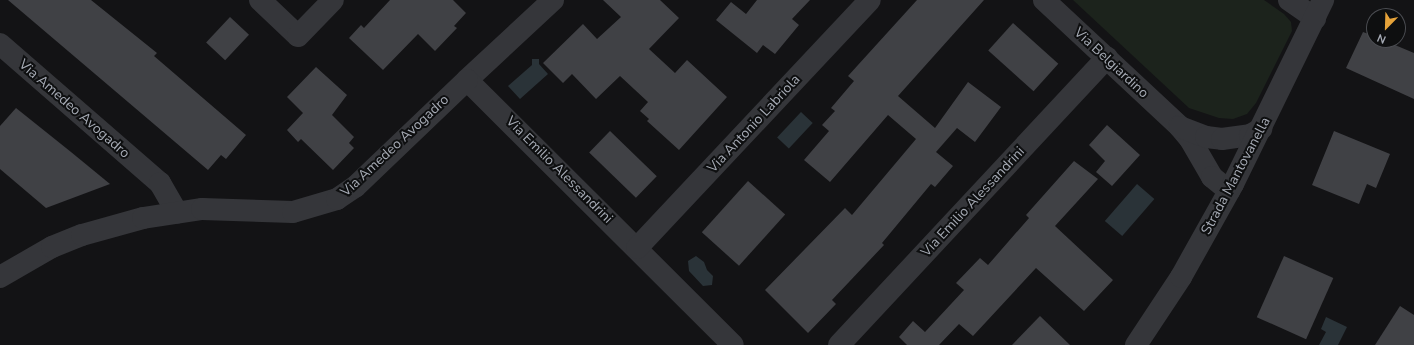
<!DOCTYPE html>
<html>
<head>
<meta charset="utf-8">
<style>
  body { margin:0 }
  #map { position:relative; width:1414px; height:345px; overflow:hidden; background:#131315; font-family:"Nunito Sans",sans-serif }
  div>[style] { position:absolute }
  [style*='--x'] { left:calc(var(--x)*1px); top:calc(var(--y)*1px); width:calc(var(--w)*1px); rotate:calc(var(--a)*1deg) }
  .green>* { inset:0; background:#1c231c }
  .water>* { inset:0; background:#2a3338; transform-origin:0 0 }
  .building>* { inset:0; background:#404145; transform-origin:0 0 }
  .minor>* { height:22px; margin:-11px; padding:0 11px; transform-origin:11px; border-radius:11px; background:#35363a }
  span { translate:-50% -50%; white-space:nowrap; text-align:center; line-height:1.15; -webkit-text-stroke:4px #0e0f10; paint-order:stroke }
  .street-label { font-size:14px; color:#a6abb5 }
  .north { position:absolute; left:1366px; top:8px; width:40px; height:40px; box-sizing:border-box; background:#0e0f10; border:1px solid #4b4d52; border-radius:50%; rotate:203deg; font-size:11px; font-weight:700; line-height:16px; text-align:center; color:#a6abb5 }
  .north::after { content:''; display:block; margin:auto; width:14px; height:18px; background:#e6a33a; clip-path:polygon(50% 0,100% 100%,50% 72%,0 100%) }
</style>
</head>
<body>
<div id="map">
  <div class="green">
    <div style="clip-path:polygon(1073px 0,1264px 0,1284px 14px,1291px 22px,1292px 31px,1256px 103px,1247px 114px,1233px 119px,1219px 118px,1189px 108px)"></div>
  </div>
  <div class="water">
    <div style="clip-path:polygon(532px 59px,539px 59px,539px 64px,548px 74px,520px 99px,508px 86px,532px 65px)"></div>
    <div style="left:801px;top:112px;width:16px;height:35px;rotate:43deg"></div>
    <div style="left:1137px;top:184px;width:23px;height:49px;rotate:41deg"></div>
    <div style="clip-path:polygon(696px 256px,704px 262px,707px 270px,713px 276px,712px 285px,703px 286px,689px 271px,688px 261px)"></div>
    <div style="clip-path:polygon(1326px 317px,1347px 327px,1338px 345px,1319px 345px,1326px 332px,1321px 329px)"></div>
  </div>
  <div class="building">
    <div style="clip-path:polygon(8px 0,91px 0,157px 53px,154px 56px,246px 135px,226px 159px,221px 155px,208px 170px)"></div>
    <div style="clip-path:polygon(390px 0,453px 0,466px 13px,454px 26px,457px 28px,435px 51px,418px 34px,383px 70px,349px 38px,361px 25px,364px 28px)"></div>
    <div style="clip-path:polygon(603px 0,660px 0,679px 18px,649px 49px,675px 73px,687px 60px,727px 97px,679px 150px,647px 121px,649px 119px,640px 111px,648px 102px,620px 76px,596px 99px,572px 74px,563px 83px,543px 63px,583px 24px,597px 39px,621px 17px)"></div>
    <div style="clip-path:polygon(757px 0,810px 0,792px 19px,799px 25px,775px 54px,763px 45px,757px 53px,716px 20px,731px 2px,746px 14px)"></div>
    <div style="clip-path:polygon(917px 0,984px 0,898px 96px,935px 128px,968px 82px,1001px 107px,975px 142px,957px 128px,936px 152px,953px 166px,935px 187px,931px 184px,882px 243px,884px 245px,832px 300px,836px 304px,808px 333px,765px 290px,845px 208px,852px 215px,916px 139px,888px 115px,830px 182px,804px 160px,829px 131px,822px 125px,835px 111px,831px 108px,854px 81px,848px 76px)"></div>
    <div style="left:230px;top:17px;width:26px;height:35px;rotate:43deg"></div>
    <div style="left:1013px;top:23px;width:61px;height:37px;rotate:42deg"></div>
    <div style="clip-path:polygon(1363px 32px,1374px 36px,1374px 40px,1383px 40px,1414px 53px,1414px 99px,1346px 68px)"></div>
    <div style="clip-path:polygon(316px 67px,347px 95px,332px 115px,354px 137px,349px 143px,354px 148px,333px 170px,301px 139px,298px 142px,287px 130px,303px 113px,287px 97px)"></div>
    <div style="clip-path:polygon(16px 108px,71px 152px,110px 184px,46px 208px,0 169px,0 126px)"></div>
    <div style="clip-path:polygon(1107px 125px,1140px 155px,1112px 186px,1096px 172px,1105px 161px,1089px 145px)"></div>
    <div style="left:610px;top:131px;width:65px;height:30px;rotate:44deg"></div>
    <div style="clip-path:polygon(1334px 131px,1390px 154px,1376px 188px,1367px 184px,1359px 204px,1312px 185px)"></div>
    <div style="clip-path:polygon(1074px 161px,1098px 179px,1055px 226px,1113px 280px,1084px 311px,1036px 268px,973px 336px,959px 324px,939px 345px,907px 345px,899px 337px,913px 321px,925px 332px,964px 290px,956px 283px,980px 258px,988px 265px,1029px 218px,1026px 215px)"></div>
    <div style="left:748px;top:181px;width:50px;height:69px;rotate:42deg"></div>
    <div style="left:1284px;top:256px;width:54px;height:67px;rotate:24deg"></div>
    <div style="clip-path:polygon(1400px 306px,1414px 315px,1414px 345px,1375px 345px)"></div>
    <div style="clip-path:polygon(1040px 316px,1070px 345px,1012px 345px)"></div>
  </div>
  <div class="minor">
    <div style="--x:260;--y:0;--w:52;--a:43.5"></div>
    <div style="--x:298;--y:36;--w:50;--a:-45.8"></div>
    <div style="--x:553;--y:0;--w:117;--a:137.1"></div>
    <div style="--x:467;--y:80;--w:375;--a:44.9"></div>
    <div style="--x:1044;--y:0;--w:185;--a:43"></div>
    <div style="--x:1179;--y:126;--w:17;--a:50"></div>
    <div style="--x:1190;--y:139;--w:44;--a:59.9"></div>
    <div style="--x:1212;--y:177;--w:22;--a:39"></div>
    <div style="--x:1289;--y:0;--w:32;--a:35"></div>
    <div style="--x:0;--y:44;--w:212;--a:41"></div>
    <div style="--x:160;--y:183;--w:34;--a:60"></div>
    <div style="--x:1180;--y:127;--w:28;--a:21"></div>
    <div style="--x:1206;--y:137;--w:16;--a:7"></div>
    <div style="--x:1222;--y:139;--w:28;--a:-8"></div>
    <div style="--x:1250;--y:135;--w:13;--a:-29"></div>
    <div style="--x:637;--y:248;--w:340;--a:-46.8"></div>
    <div style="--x:0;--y:277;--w:60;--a:-30"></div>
    <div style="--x:52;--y:247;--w:32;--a:-22"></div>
    <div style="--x:82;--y:235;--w:63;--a:-15.6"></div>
    <div style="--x:143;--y:218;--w:60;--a:-8.7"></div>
    <div style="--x:202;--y:209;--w:91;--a:1.9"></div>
    <div style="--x:293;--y:212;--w:46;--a:-16.5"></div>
    <div style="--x:337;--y:199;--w:22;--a:-34"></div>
    <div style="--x:355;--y:187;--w:155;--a:-43.7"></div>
    <div style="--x:839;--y:345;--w:393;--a:-47"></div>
    <div style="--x:1136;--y:345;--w:82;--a:-56.5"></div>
    <div style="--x:1181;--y:277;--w:107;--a:-60.8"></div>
    <div style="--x:1233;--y:184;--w:205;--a:-63.9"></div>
  </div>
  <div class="street-label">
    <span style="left:1111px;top:63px;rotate:43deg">Via Belgiardino</span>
    <span style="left:74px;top:109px;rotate:41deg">Via Amedeo Avogadro</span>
    <span style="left:754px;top:124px;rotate:-47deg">Via Antonio Labriola</span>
    <span style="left:395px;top:146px;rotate:-43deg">Via Amedeo Avogadro</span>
    <span style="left:559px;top:170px;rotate:45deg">Via Emilio Alessandrini</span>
    <span style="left:1236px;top:176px;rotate:-62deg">Strada Mantovanella</span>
    <span style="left:973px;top:202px;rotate:-47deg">Via Emilio Alessandrini</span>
  </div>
  <div class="north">N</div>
</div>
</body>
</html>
